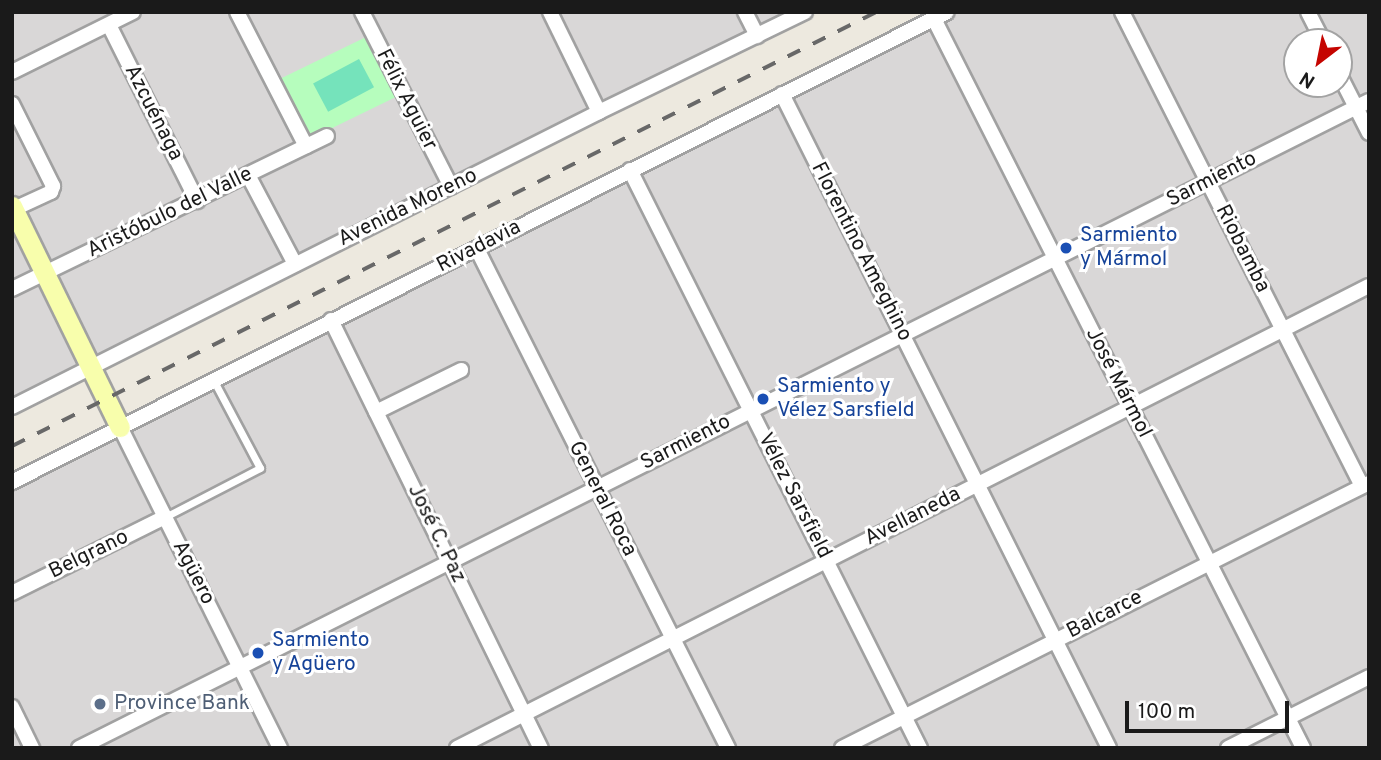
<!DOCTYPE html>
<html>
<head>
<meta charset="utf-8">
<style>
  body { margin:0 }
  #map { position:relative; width:1381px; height:760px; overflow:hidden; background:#ede9df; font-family:Overpass,sans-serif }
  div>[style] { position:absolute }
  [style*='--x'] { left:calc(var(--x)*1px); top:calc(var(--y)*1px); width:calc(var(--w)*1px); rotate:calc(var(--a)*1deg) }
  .residential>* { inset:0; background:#d9d7d7 }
  .park>* { inset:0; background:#b6fdbd; transform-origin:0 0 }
  .pitch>* { inset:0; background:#75e3bb; transform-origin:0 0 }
  .roads { filter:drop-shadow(2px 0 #a1a1a1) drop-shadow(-2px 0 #a1a1a1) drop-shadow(0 2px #a1a1a1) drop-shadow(0 -2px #a1a1a1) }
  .lane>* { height:7px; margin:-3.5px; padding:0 3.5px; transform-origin:3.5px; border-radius:3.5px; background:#fff }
  .street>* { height:14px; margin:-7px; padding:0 7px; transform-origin:7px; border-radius:7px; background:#fff }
  .secondary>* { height:19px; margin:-9.5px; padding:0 9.5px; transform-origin:9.5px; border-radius:9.5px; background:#f8feac }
  .rail>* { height:3.5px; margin-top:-1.75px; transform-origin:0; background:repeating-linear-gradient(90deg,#686868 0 14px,transparent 0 28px) }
  .dots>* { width:19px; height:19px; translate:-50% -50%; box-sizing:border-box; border:4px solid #fff; border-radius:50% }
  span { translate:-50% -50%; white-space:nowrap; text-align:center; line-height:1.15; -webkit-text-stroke:6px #fff; paint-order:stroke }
  .street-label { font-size:21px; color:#1a1a1a }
  .transit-label { font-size:21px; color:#164399 }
  .left { translate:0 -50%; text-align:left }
  .service-label { font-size:21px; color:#4e5e75 }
  .frame { position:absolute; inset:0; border:14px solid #1a1a1a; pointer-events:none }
  .north { position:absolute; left:1283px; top:28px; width:70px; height:70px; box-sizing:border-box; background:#fff; border:2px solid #a3a3a3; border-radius:50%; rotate:212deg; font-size:19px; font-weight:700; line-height:28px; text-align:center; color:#1a1a1a }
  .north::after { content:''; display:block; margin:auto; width:24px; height:32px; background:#c50500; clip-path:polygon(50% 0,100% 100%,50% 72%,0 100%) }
  .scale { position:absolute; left:1125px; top:701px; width:164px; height:32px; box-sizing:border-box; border:4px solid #1a1a1a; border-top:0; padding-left:9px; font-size:21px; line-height:24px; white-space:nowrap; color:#1a1a1a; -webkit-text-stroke:5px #fff; paint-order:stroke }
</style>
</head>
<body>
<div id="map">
  <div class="residential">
    <div style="clip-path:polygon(12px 12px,805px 12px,12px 407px)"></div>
    <div style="clip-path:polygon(evenodd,947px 12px,1369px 12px,1369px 748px,12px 748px,12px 482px,947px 12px,1297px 42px,1339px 42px,1339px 84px,1297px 84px,1297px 42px)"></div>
  </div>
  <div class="park">
    <div style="left:366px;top:37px;width:67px;height:96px;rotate:64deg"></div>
  </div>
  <div class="pitch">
    <div style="left:359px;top:59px;width:32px;height:52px;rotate:62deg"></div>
  </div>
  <div class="roads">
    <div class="lane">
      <div style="--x:165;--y:517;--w:107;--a:-27.3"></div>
      <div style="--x:260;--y:468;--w:98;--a:-117.9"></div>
    </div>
    <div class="street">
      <div style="--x:237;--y:12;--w:151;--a:62.8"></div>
      <div style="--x:362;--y:12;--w:196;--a:63"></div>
      <div style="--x:550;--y:12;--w:111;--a:63.9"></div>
      <div style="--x:745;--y:12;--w:27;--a:63"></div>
      <div style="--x:1122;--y:12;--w:531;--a:63.15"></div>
      <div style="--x:1308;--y:12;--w:34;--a:63"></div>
      <div style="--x:934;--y:19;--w:817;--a:63.15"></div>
      <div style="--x:109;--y:25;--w:197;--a:63.4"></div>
      <div style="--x:12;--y:72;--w:135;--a:-26.4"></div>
      <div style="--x:1339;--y:74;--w:66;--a:63"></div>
      <div style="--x:782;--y:94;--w:731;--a:63.43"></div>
      <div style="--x:12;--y:104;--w:92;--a:63.4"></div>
      <div style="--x:53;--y:186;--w:6;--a:108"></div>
      <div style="--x:51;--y:192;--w:41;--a:155.3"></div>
      <div style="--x:630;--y:170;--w:647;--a:63.36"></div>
      <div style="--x:248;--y:175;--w:101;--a:62.2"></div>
      <div style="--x:477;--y:249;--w:559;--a:63.3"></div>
      <div style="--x:12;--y:289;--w:350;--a:-25.9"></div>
      <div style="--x:331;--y:320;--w:477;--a:63.9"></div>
      <div style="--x:12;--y:407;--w:657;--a:-26.68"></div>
      <div style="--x:599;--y:112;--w:229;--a:-25.9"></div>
      <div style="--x:376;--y:412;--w:95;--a:-26.3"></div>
      <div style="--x:120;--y:427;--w:359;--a:63.5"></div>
      <div style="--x:12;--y:482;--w:1046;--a:-26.69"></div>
      <div style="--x:12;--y:593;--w:171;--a:-26.4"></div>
      <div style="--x:12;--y:707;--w:46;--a:64"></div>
      <div style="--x:79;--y:748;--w:1443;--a:-26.64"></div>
      <div style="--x:457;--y:748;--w:1022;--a:-26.87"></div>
      <div style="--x:842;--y:748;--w:590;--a:-26.7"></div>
      <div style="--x:1228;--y:748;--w:158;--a:-26.7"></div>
    </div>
    <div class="secondary">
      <div style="--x:12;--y:206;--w:246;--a:64"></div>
    </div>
  </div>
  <div class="rail">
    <div style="--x:12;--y:446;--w:967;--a:-26.67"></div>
  </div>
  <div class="dots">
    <div style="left:1066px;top:248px;background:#1a4fb4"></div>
    <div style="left:763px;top:399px;background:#1a4fb4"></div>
    <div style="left:258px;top:653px;background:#1a4fb4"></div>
    <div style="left:100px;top:704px;background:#5c6f8a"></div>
  </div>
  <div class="street-label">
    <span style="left:406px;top:100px;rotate:63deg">Félix Aguier</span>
    <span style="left:153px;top:113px;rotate:63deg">Azcuénaga</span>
    <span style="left:1212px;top:180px;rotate:-27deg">Sarmiento</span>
    <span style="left:408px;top:208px;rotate:-26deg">Avenida Moreno</span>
    <span style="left:170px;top:213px;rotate:-26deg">Aristóbulo del Valle</span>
    <span style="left:479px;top:247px;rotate:-27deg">Rivadavia</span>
    <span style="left:1242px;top:249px;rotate:63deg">Riobamba</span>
    <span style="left:861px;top:252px;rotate:63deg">Florentino Ameghino</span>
    <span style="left:1118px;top:383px;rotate:63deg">José Mármol</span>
    <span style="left:686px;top:443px;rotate:-27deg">Sarmiento</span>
    <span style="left:794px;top:496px;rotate:63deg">Vélez Sarsfield</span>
    <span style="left:602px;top:499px;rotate:63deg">General Roca</span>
    <span style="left:913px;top:517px;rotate:-27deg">Avellaneda</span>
    <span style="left:436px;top:534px;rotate:64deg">José C. Paz</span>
    <span style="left:89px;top:555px;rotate:-26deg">Belgrano</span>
    <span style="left:193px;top:573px;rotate:63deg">Agüero</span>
    <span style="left:1105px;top:615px;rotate:-27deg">Balcarce</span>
  </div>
  <div class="transit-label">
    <span class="left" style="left:1080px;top:248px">Sarmiento<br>y Mármol</span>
    <span class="left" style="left:777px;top:399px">Sarmiento y<br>Vélez Sarsfield</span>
    <span class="left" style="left:272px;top:653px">Sarmiento<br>y Agüero</span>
  </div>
  <div class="service-label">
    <span class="left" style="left:114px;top:704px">Province Bank</span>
  </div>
  <div class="frame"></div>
  <div class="north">N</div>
  <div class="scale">100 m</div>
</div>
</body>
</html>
